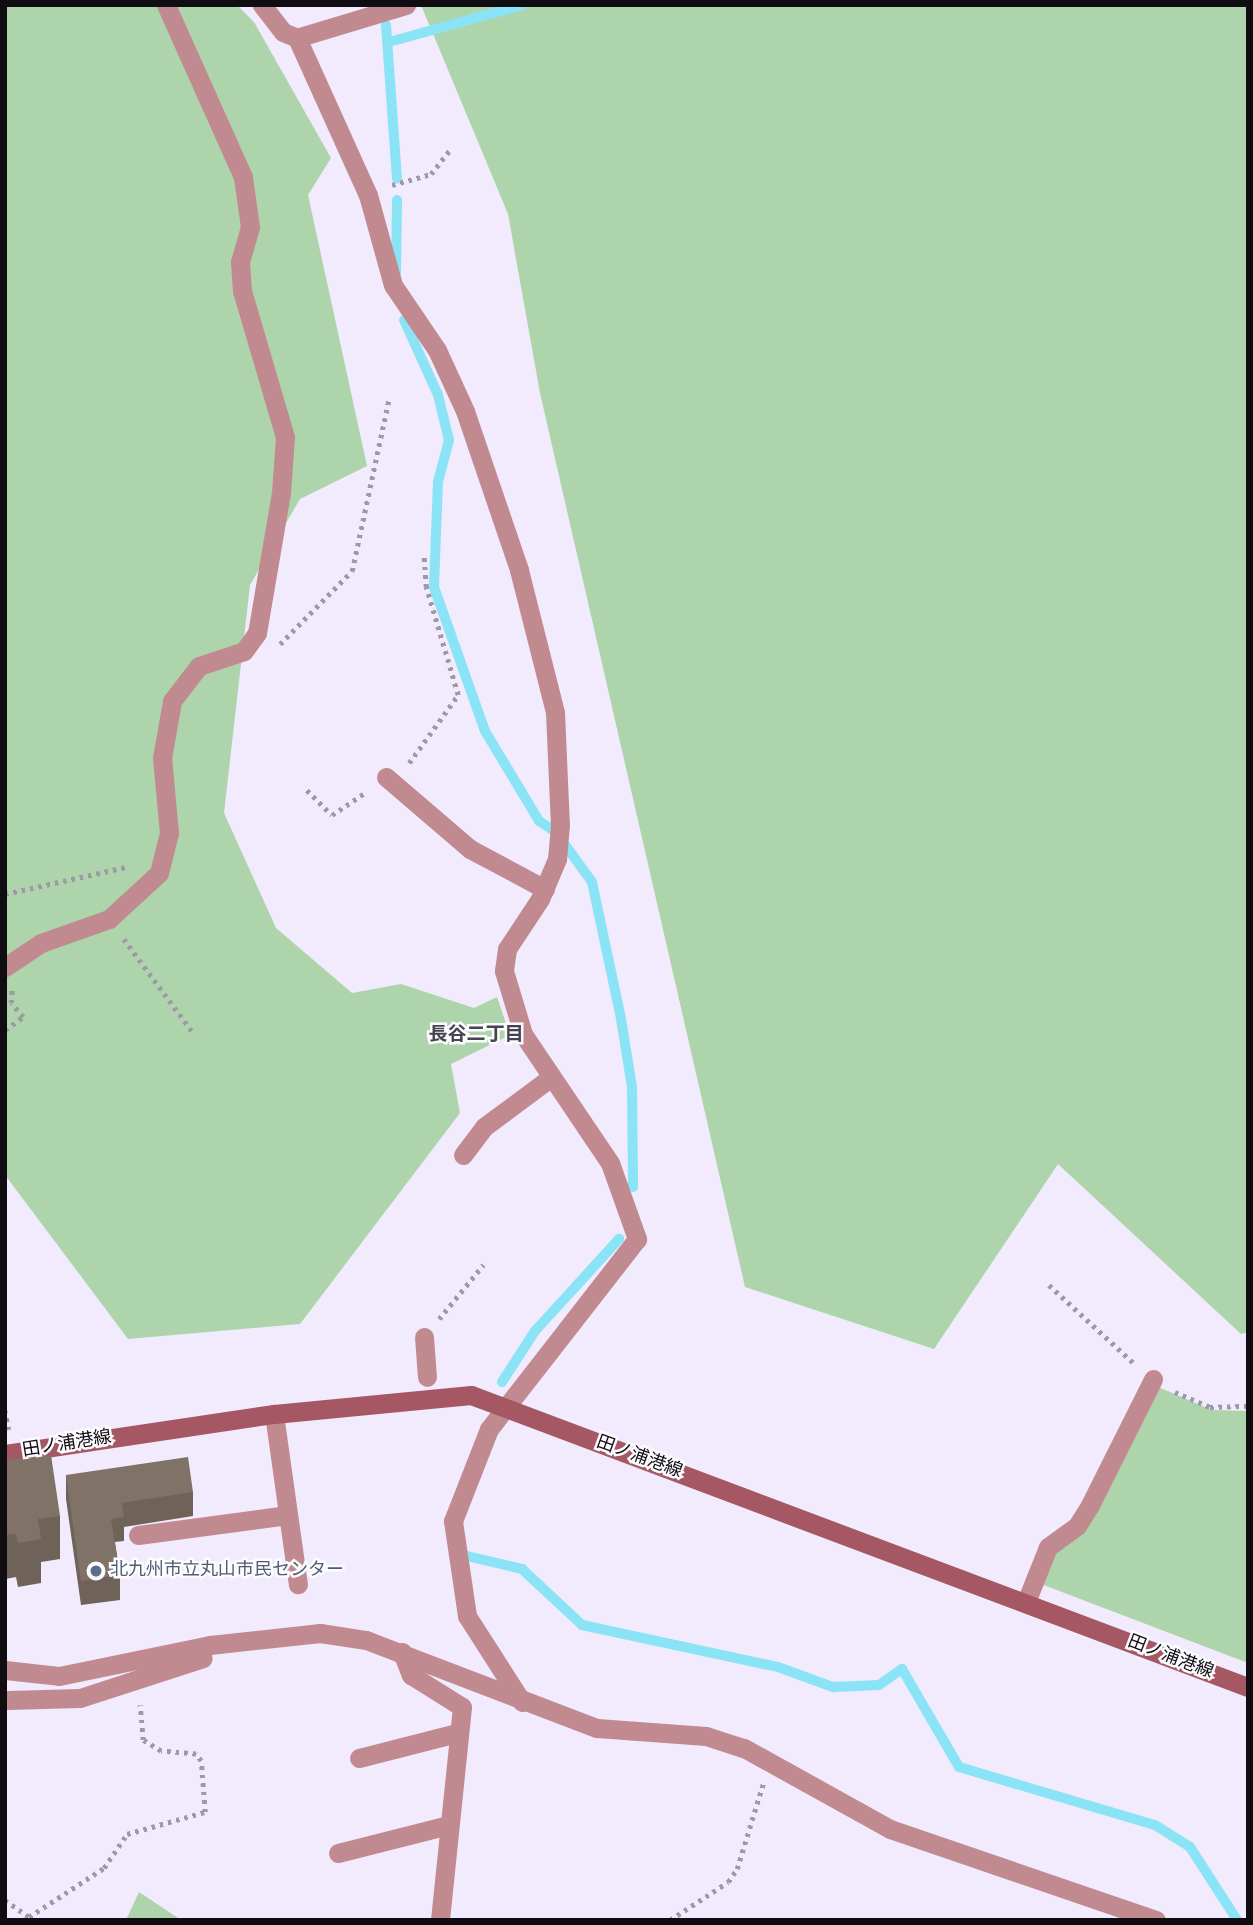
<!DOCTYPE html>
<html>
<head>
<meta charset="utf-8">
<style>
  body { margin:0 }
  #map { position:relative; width:1253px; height:1925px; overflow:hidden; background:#f1ebfd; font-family:Overpass,"Noto Sans JP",sans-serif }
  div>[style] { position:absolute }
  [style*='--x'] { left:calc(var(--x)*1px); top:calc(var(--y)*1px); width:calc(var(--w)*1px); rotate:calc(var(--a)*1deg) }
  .green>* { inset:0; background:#add4aa }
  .stream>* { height:10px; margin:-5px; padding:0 5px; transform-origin:5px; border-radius:5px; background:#8ae4f5 }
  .path>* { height:4.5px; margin-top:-2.25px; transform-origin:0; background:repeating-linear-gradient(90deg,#9d99a6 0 3.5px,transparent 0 8.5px) }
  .minor>* { height:19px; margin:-9.5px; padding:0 9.5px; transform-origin:9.5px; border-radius:9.5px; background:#c18a91 }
  .secondary>* { height:19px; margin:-9.5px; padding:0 9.5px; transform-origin:9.5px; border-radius:9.5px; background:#a55864 }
  .wall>* { inset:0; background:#6f6259 }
  .building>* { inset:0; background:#817267 }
  .dots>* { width:19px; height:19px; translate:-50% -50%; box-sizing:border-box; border:4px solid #fcfbfe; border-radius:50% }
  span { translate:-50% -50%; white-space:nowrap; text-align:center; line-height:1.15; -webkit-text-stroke:5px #fcfbfe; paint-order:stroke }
  .street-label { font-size:18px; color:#0f0c12 }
  .service-label { font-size:18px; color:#4e5e75 }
  .left { translate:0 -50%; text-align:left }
  .neighbourhood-label { font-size:19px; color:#474250; font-weight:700 }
  .frame { position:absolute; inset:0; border:7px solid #0f0c12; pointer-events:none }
</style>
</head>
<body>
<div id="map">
  <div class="green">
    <div style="clip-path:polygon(5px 5px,237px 5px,254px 22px,331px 158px,308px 195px,367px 466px,300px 499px,250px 585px,224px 813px,276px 928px,352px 993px,401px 984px,474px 1008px,497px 997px,510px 1035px,451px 1064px,460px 1113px,300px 1324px,128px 1339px,5px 1175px)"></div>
    <div style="clip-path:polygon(421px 5px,1248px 5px,1248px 1332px,1241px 1334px,1058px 1164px,934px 1349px,745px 1287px,540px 393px,508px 214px)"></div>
    <div style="clip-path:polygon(1156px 1386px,1212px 1410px,1248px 1411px,1248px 1663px,1041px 1584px,1055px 1549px)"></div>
    <div style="clip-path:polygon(139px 1892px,181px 1920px,126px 1920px)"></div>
  </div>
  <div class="stream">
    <div style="--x:386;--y:25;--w:154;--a:85.9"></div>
    <div style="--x:389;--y:42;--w:138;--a:-15.5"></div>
    <div style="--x:396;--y:273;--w:73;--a:-89.2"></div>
    <div style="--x:404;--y:320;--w:82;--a:65.6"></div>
    <div style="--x:438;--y:395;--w:46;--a:76.3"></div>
    <div style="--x:449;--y:440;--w:43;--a:104.7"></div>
    <div style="--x:438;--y:482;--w:105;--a:92.2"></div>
    <div style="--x:434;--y:587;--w:153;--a:70.5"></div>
    <div style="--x:485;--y:731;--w:105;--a:59"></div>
    <div style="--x:539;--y:821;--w:17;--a:33"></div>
    <div style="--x:566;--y:846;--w:44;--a:54.2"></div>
    <div style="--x:592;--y:882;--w:140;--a:78"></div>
    <div style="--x:621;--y:1019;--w:69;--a:80.8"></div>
    <div style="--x:632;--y:1087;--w:100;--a:89.4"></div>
    <div style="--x:502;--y:1382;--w:61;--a:-57.1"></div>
    <div style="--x:535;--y:1331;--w:125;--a:-47.6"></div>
    <div style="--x:467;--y:1556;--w:57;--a:13.3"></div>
    <div style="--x:522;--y:1569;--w:82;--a:43"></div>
    <div style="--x:582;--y:1625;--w:200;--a:12.1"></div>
    <div style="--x:778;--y:1667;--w:59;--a:20"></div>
    <div style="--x:833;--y:1687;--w:46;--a:-2.5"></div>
    <div style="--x:879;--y:1685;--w:28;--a:-35"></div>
    <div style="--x:902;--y:1669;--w:113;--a:59.8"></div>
    <div style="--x:959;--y:1767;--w:204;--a:16.5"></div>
    <div style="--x:1155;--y:1825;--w:41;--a:32.2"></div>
    <div style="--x:1190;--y:1847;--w:87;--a:57.2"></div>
  </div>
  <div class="path">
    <div style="--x:392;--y:185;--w:41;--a:-15.8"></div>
    <div style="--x:431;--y:174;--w:31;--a:-52"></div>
    <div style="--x:280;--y:644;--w:103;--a:-45.4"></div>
    <div style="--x:352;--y:571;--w:176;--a:-77.9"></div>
    <div style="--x:409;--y:763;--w:84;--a:-54.2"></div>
    <div style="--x:458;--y:695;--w:113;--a:-106.5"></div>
    <div style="--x:426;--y:587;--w:30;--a:-94"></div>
    <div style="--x:307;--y:790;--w:35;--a:45"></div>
    <div style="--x:332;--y:815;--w:41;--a:-34.1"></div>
    <div style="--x:5;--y:894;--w:124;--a:-12.6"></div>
    <div style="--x:124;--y:939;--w:118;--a:53.6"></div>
    <div style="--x:5;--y:1030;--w:22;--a:-36"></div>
    <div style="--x:23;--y:1017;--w:18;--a:-131"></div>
    <div style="--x:11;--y:1003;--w:13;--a:-86"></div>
    <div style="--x:1049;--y:1285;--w:118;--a:42.6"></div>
    <div style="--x:439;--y:1319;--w:70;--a:-50.8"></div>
    <div style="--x:1175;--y:1392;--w:38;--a:23"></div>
    <div style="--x:1210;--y:1407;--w:38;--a:-2"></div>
    <div style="--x:5;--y:1410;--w:20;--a:79"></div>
    <div style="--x:5;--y:1900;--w:29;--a:35"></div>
    <div style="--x:29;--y:1917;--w:90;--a:-33.2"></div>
    <div style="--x:104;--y:1868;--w:41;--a:-55.9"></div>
    <div style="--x:127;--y:1834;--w:81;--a:-15.8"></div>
    <div style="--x:205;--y:1812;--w:51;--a:-94.5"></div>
    <div style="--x:201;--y:1761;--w:9;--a:-126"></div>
    <div style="--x:196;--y:1754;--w:35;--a:-175"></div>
    <div style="--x:161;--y:1751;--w:21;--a:-149"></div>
    <div style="--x:143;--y:1740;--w:35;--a:-95"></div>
    <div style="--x:670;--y:1920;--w:69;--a:-33.2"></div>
    <div style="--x:728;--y:1882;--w:16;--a:-55"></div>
    <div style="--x:737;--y:1869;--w:89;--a:-73"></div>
  </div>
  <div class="minor">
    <div style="--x:262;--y:5;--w:34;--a:52"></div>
    <div style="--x:283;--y:32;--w:15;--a:23"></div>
    <div style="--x:406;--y:5;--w:114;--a:163.2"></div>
    <div style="--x:297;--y:38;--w:172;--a:65.7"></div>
    <div style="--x:368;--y:195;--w:93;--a:74.5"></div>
    <div style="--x:393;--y:285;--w:78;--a:55.9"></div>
    <div style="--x:437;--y:350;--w:67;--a:65.3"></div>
    <div style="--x:465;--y:411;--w:168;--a:71.2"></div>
    <div style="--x:519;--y:570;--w:146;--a:75.8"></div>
    <div style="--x:555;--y:712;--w:113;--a:87.5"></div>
    <div style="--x:560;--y:825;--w:34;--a:95"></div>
    <div style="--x:557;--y:859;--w:43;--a:113"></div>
    <div style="--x:540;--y:899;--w:60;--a:123.4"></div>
    <div style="--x:507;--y:949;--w:22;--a:98"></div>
    <div style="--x:504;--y:971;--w:66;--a:73.2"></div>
    <div style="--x:523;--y:1034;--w:156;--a:56"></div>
    <div style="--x:610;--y:1163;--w:81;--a:70.4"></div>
    <div style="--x:637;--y:1239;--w:241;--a:127.9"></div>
    <div style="--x:489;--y:1429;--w:99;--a:111.4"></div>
    <div style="--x:453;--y:1521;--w:96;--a:81.6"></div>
    <div style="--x:467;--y:1616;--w:102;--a:57.4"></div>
    <div style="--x:386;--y:777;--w:111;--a:40.6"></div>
    <div style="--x:470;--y:849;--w:85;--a:28.1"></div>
    <div style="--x:5;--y:967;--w:43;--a:-33.7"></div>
    <div style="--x:41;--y:943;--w:72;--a:-19.4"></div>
    <div style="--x:109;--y:919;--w:68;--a:-42.6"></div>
    <div style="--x:159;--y:873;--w:41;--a:-76"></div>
    <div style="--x:169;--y:833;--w:75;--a:-95.3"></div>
    <div style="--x:162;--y:758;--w:58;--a:-80"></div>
    <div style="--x:172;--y:701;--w:44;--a:-52.4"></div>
    <div style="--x:199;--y:666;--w:47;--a:-18.4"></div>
    <div style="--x:244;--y:651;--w:22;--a:-54"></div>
    <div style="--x:257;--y:633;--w:142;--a:-80.3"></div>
    <div style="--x:281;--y:493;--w:56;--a:-85.9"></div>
    <div style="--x:285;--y:437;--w:152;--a:-106.4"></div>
    <div style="--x:242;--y:291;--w:29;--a:-94"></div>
    <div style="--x:240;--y:262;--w:36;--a:-74"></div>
    <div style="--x:250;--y:227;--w:50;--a:-98"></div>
    <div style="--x:243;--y:177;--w:188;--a:-114.1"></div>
    <div style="--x:463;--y:1155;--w:35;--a:-53"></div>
    <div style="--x:484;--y:1127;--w:82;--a:-36.6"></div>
    <div style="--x:424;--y:1337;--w:40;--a:85.7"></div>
    <div style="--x:274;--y:1414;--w:172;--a:82"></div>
    <div style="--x:138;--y:1535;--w:151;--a:-7.6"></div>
    <div style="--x:1026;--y:1602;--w:59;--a:-68.2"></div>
    <div style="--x:1048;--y:1547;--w:36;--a:-36"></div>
    <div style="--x:1077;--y:1526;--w:25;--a:-58"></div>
    <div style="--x:1090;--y:1505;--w:141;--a:-63.4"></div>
    <div style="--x:402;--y:1652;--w:25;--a:69"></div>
    <div style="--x:411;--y:1675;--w:60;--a:32.1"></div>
    <div style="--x:462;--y:1707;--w:214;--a:95.9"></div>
    <div style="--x:5;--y:1670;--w:54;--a:6.3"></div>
    <div style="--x:59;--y:1676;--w:154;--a:-11.6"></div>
    <div style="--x:210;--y:1645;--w:111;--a:-6.2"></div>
    <div style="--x:320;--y:1633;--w:47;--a:8.7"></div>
    <div style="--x:366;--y:1640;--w:247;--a:20.9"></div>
    <div style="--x:597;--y:1728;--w:109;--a:4.2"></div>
    <div style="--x:706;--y:1736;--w:40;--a:18"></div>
    <div style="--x:744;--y:1748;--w:167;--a:29"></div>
    <div style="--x:890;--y:1829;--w:281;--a:18.9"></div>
    <div style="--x:8;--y:1700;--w:72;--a:-1.6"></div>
    <div style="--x:80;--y:1698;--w:129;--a:-18"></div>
    <div style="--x:359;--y:1758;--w:101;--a:-14.3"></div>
    <div style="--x:338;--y:1853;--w:114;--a:-14.2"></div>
  </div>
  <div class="secondary">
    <div style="--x:5;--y:1454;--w:272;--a:-8.5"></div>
    <div style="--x:274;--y:1414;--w:198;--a:-5.5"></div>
    <div style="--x:471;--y:1395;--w:830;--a:20.6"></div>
  </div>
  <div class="wall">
    <div style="clip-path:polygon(5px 1460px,60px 1516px,60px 1559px,41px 1562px,41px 1583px,18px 1587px,16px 1577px,5px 1579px)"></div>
    <div style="clip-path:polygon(66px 1475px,193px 1492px,193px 1516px,124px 1527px,124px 1541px,115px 1542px,120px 1575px,120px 1600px,81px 1605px,66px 1499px)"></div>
  </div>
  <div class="building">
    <div style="clip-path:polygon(51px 1455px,60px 1516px,38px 1519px,41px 1539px,18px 1543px,16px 1534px,5px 1535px,5px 1460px)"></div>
    <div style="clip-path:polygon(188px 1457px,193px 1492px,122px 1503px,124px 1517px,111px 1519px,120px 1575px,81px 1581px,66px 1475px)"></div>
  </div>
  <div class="dots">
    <div style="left:96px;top:1571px;background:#5c6f8a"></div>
  </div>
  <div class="street-label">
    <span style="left:67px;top:1445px;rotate:-9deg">田ノ浦港線</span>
    <span style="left:639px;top:1458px;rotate:20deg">田ノ浦港線</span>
    <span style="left:1170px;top:1658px;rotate:21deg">田ノ浦港線</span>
  </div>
  <div class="service-label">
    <span class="left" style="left:110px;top:1571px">北九州市立丸山市民センター</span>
  </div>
  <div class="neighbourhood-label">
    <span style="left:476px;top:1036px">長谷二丁目</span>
  </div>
  <div class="frame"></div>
</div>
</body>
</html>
